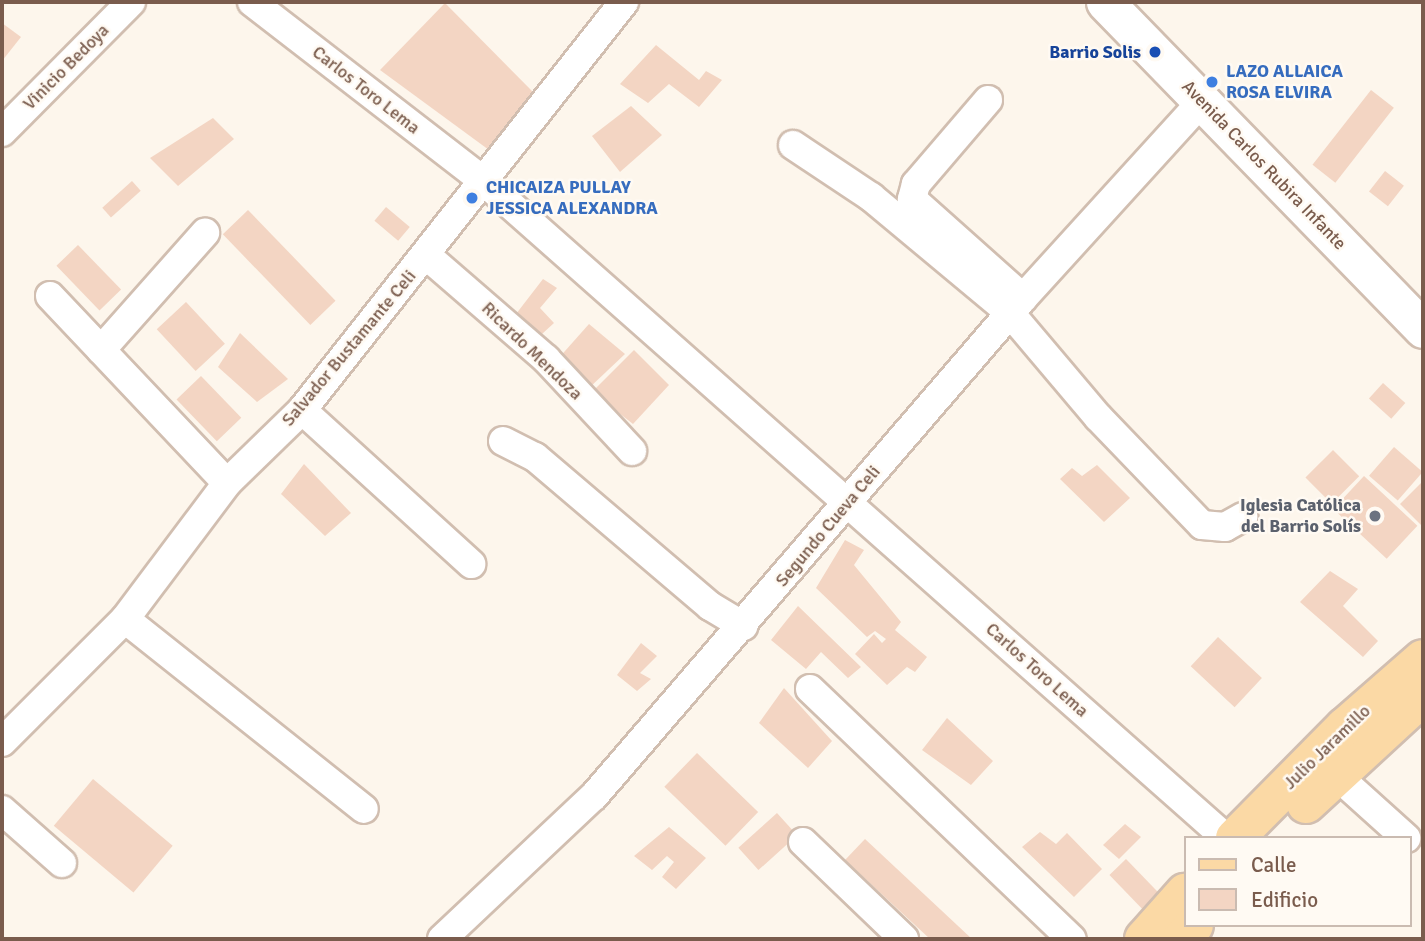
<!DOCTYPE html>
<html>
<head>
<meta charset="utf-8">
<style>
  body { margin:0 }
  #map { position:relative; width:1425px; height:941px; overflow:hidden; background:#fdf6ec; font-family:Signika,sans-serif }
  div>[style] { position:absolute }
  [style*='--x'] { left:calc(var(--x)*1px); top:calc(var(--y)*1px); width:calc(var(--w)*1px); rotate:calc(var(--a)*1deg) }
  .building>* { inset:0; background:#f3d5c3; transform-origin:0 0 }
  .roads { filter:drop-shadow(2px 0 #d1beb0) drop-shadow(-2px 0 #d1beb0) drop-shadow(0 2px #d1beb0) drop-shadow(0 -2px #d1beb0) }
  .minor>* { height:28px; margin:-14px; padding:0 14px; transform-origin:14px; border-radius:14px; background:#fff }
  .tertiary>* { height:37px; margin:-18.5px; padding:0 18.5px; transform-origin:18.5px; border-radius:18.5px; background:#fff }
  .primary>* { height:38px; margin:-19px; padding:0 19px; transform-origin:19px; border-radius:19px; background:#fbd9a5 }
  .dots>* { width:19px; height:19px; translate:-50% -50%; box-sizing:border-box; border:4px solid #fffaf3; border-radius:50% }
  span { translate:-50% -50%; white-space:nowrap; text-align:center; line-height:1.15; -webkit-text-stroke:5px #fffaf3; paint-order:stroke }
  .transit-label { font-size:18px; color:#164399; font-weight:700 }
  .right { translate:-100% -50%; text-align:right }
  .street-label { font-size:18px; color:#7a5c4d }
  .shop-label { font-size:18px; color:#366cbe; font-weight:700 }
  .left { translate:0 -50%; text-align:left }
  .worship-label { font-size:18px; color:#5b616d; font-weight:700 }
  .frame { position:absolute; inset:0; border:4px solid #7a5c4d; pointer-events:none }
  .legend { position:absolute; left:1184px; top:836px; width:228px; height:91px; box-sizing:border-box; background:#fffaf3; border:2px solid #cabbb1; margin:0; padding:9px 12px; list-style:none; font-size:21px; color:#7a5c4d }
  .legend li { display:flex; align-items:center; gap:14px; height:35px }
  .legend b { width:35px; border:2px solid #cabbb1 }
</style>
</head>
<body>
<div id="map">
  <div class="building">
    <div style="clip-path:polygon(445px 3px,533px 92px,489px 150px,380px 70px)"></div>
    <div style="clip-path:polygon(2px 23px,21px 37px,2px 61px)"></div>
    <div style="clip-path:polygon(656px 45px,699px 80px,706px 71px,722px 80px,699px 107px,669px 84px,648px 103px,620px 84px)"></div>
    <div style="left:1371px;top:90px;width:29px;height:95px;rotate:38deg"></div>
    <div style="clip-path:polygon(631px 106px,662px 135px,620px 172px,592px 136px)"></div>
    <div style="clip-path:polygon(213px 118px,234px 139px,178px 186px,150px 158px)"></div>
    <div style="left:1385px;top:171px;width:24px;height:26px;rotate:38deg"></div>
    <div style="left:132px;top:181px;width:13px;height:40px;rotate:48deg"></div>
    <div style="left:386px;top:207px;width:31px;height:18px;rotate:40deg"></div>
    <div style="left:248px;top:210px;width:126px;height:35px;rotate:46deg"></div>
    <div style="left:78px;top:245px;width:62px;height:30px;rotate:46deg"></div>
    <div style="clip-path:polygon(543px 279px,557px 288px,540px 308px,554px 323px,542px 334px,516px 314px)"></div>
    <div style="left:186px;top:302px;width:57px;height:40px;rotate:47deg"></div>
    <div style="clip-path:polygon(589px 324px,625px 354px,588px 389px,557px 360px)"></div>
    <div style="clip-path:polygon(240px 333px,288px 379px,257px 402px,218px 367px)"></div>
    <div style="clip-path:polygon(634px 350px,669px 385px,633px 424px,592px 392px)"></div>
    <div style="left:201px;top:376px;width:58px;height:34px;rotate:46deg"></div>
    <div style="left:1383px;top:383px;width:30px;height:21px;rotate:42deg"></div>
    <div style="left:1394px;top:447px;width:38px;height:38px;rotate:41deg"></div>
    <div style="left:1333px;top:450px;width:37px;height:39px;rotate:45deg"></div>
    <div style="clip-path:polygon(304px 464px,351px 513px,325px 536px,281px 494px)"></div>
    <div style="clip-path:polygon(1097px 465px,1130px 498px,1104px 522px,1060px 479px,1072px 468px,1082px 476px)"></div>
    <div style="left:1364px;top:476px;width:73px;height:45px;rotate:43deg"></div>
    <div style="clip-path:polygon(1423px 481px,1423px 527px,1400px 504px)"></div>
    <div style="clip-path:polygon(845px 540px,864px 550px,854px 565px,901px 622px,895px 630px,927px 657px,915px 672px,907px 667px,887px 685px,855px 654px,874px 634px,882px 643px,886px 639px,875px 631px,867px 637px,816px 588px)"></div>
    <div style="clip-path:polygon(1330px 571px,1358px 589px,1343px 606px,1378px 641px,1363px 657px,1300px 602px)"></div>
    <div style="clip-path:polygon(798px 606px,861px 667px,848px 678px,821px 652px,806px 669px,771px 640px)"></div>
    <div style="left:1218px;top:637px;width:60px;height:40px;rotate:43deg"></div>
    <div style="clip-path:polygon(641px 643px,657px 656px,640px 673px,651px 679px,637px 691px,617px 675px)"></div>
    <div style="clip-path:polygon(784px 688px,832px 741px,808px 768px,759px 723px)"></div>
    <div style="clip-path:polygon(947px 718px,993px 761px,971px 785px,922px 750px)"></div>
    <div style="left:697px;top:753px;width:85px;height:47px;rotate:44deg"></div>
    <div style="left:93px;top:779px;width:104px;height:61px;rotate:40deg"></div>
    <div style="left:777px;top:813px;width:30px;height:52px;rotate:48deg"></div>
    <div style="clip-path:polygon(1125px 824px,1141px 837px,1119px 859px,1103px 845px)"></div>
    <div style="clip-path:polygon(669px 827px,706px 858px,676px 889px,662px 877px,674px 862px,667px 856px,652px 870px,634px 856px)"></div>
    <div style="clip-path:polygon(1040px 832px,1056px 844px,1067px 833px,1102px 869px,1074px 897px,1022px 847px)"></div>
    <div style="clip-path:polygon(865px 839px,972px 939px,930px 939px,845px 860px)"></div>
    <div style="left:1126px;top:859px;width:49px;height:23px;rotate:46deg"></div>
  </div>
  <div class="roads">
    <div class="minor">
      <div style="--x:252;--y:2;--w:288;--a:37.7"></div>
      <div style="--x:480;--y:178;--w:996;--a:41.5"></div>
      <div style="--x:988;--y:100;--w:111;--a:130.6"></div>
      <div style="--x:916;--y:184;--w:16;--a:105"></div>
      <div style="--x:912;--y:199;--w:149;--a:41.7"></div>
      <div style="--x:2;--y:132;--w:183;--a:-45.2"></div>
      <div style="--x:793;--y:145;--w:94;--a:33.7"></div>
      <div style="--x:871;--y:197;--w:181;--a:39.8"></div>
      <div style="--x:1010;--y:313;--w:136;--a:49.8"></div>
      <div style="--x:1098;--y:417;--w:150;--a:46.1"></div>
      <div style="--x:1202;--y:525;--w:23;--a:5"></div>
      <div style="--x:1225;--y:527;--w:21;--a:-29"></div>
      <div style="--x:426;--y:255;--w:159;--a:40.9"></div>
      <div style="--x:546;--y:359;--w:126;--a:46.9"></div>
      <div style="--x:50;--y:296;--w:257;--a:46.6"></div>
      <div style="--x:101;--y:350;--w:157;--a:-48.4"></div>
      <div style="--x:302;--y:410;--w:229;--a:42.3"></div>
      <div style="--x:503;--y:441;--w:36;--a:27"></div>
      <div style="--x:535;--y:457;--w:230;--a:40.4"></div>
      <div style="--x:710;--y:606;--w:39;--a:31"></div>
      <div style="--x:125;--y:619;--w:305;--a:38.5"></div>
      <div style="--x:810;--y:689;--w:362;--a:43.7"></div>
      <div style="--x:2;--y:742;--w:174;--a:-45"></div>
      <div style="--x:125;--y:619;--w:170;--a:-53.1"></div>
      <div style="--x:227;--y:483;--w:105;--a:-44.2"></div>
      <div style="--x:302;--y:410;--w:520;--a:-51.72"></div>
      <div style="--x:1335;--y:774;--w:96;--a:42"></div>
      <div style="--x:2;--y:810;--w:80;--a:41.5"></div>
      <div style="--x:803;--y:842;--w:140;--a:43.8"></div>
      <div style="--x:442;--y:939;--w:209;--a:-43.3"></div>
      <div style="--x:594;--y:796;--w:657;--a:-49.26"></div>
      <div style="--x:1023;--y:298;--w:266;--a:-47.7"></div>
    </div>
    <div class="tertiary">
      <div style="--x:1105;--y:2;--w:456;--a:45.8"></div>
    </div>
    <div class="primary">
      <div style="--x:1306;--y:804;--w:159;--a:-42.7"></div>
      <div style="--x:1235;--y:838;--w:156;--a:-45.3"></div>
      <div style="--x:1345;--y:727;--w:103;--a:-41.1"></div>
      <div style="--x:1144;--y:939;--w:62;--a:-48.3"></div>
      <div style="--x:1182;--y:939;--w:18;--a:-49"></div>
    </div>
  </div>
  <div class="dots">
    <div style="left:1155px;top:52px;background:#1a4fb4"></div>
    <div style="left:1212px;top:82px;background:#3f7fe0"></div>
    <div style="left:472px;top:198px;background:#3f7fe0"></div>
    <div style="left:1375px;top:516px;background:#6b7280"></div>
  </div>
  <div class="transit-label">
    <span class="right" style="left:1141px;top:52px">Barrio Solis</span>
  </div>
  <div class="street-label">
    <span style="left:66px;top:67px;rotate:-45deg">Vinicio Bedoya</span>
    <span style="left:366px;top:90px;rotate:38deg">Carlos Toro Lema</span>
    <span style="left:1264px;top:165px;rotate:46deg">Avenida Carlos Rubira Infante</span>
    <span style="left:349px;top:348px;rotate:-50deg">Salvador Bustamante Celi</span>
    <span style="left:532px;top:351px;rotate:44deg">Ricardo Mendoza</span>
    <span style="left:828px;top:526px;rotate:-50deg">Segundo Cueva Celi</span>
    <span style="left:1037px;top:670px;rotate:42deg">Carlos Toro Lema</span>
    <span style="left:1327px;top:747px;rotate:-44deg">Julio Jaramillo</span>
  </div>
  <div class="shop-label">
    <span class="left" style="left:1226px;top:82px">LAZO ALLAICA<br>ROSA ELVIRA</span>
    <span class="left" style="left:486px;top:198px">CHICAIZA PULLAY<br>JESSICA ALEXANDRA</span>
  </div>
  <div class="worship-label">
    <span class="right" style="left:1361px;top:516px">Iglesia Católica<br>del Barrio Solís</span>
  </div>
  <div class="frame"></div>
  <ul class="legend">
  <li><b style="height:9px;background:#fbd9a5"></b>Calle</li>
  <li><b style="height:19px;background:#f3d5c3"></b>Edificio</li>
  </ul>
</div>
</body>
</html>
